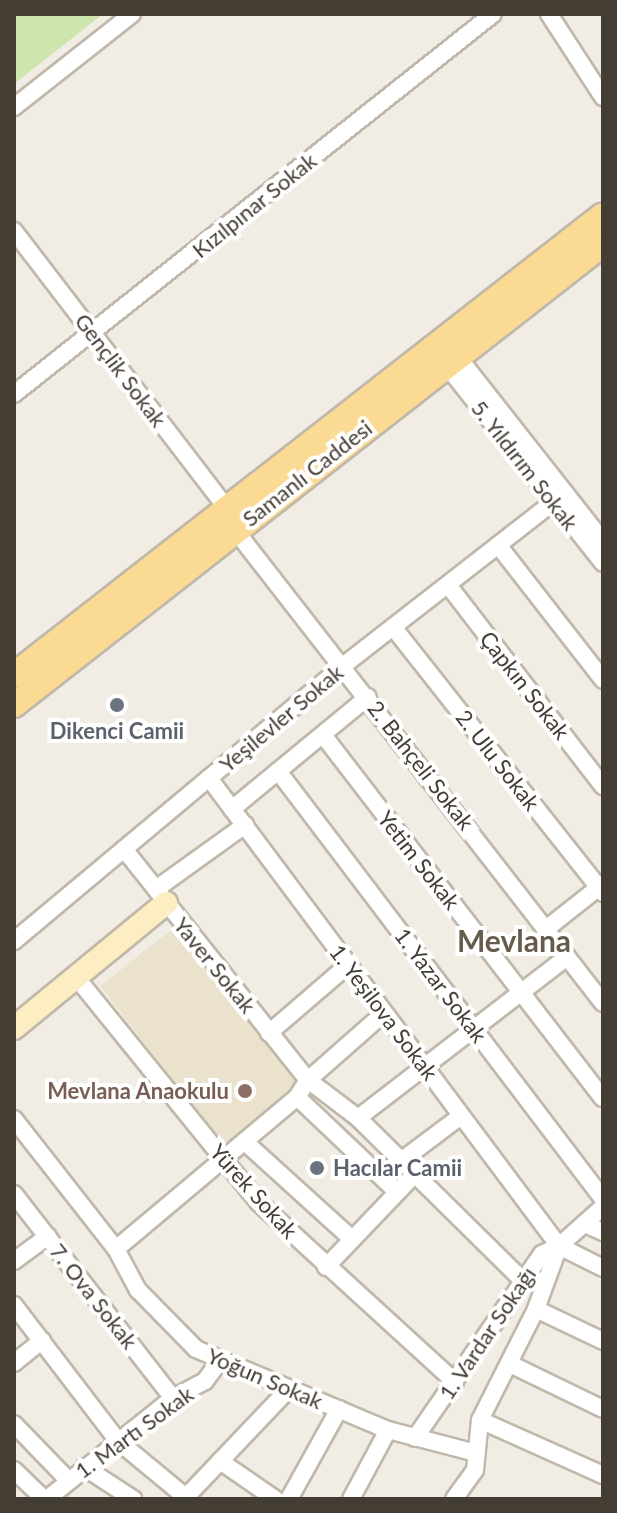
<!DOCTYPE html>
<html>
<head>
<meta charset="utf-8">
<style>
  body { margin:0 }
  #map { position:relative; width:617px; height:1513px; overflow:hidden; background:#f2ede4; font-family:Lato,sans-serif }
  div>[style] { position:absolute }
  [style*='--x'] { left:calc(var(--x)*1px); top:calc(var(--y)*1px); width:calc(var(--w)*1px); rotate:calc(var(--a)*1deg) }
  .education>* { inset:0; background:#ebe2ce }
  .green>* { inset:0; background:#cee5ae }
  .roads { filter:drop-shadow(2px 0 #c0b8aa) drop-shadow(-2px 0 #c0b8aa) drop-shadow(0 2px #c0b8aa) drop-shadow(0 -2px #c0b8aa) }
  .minor>* { height:16px; margin:-8px; padding:0 8px; transform-origin:8px; border-radius:8px; background:#fff }
  .secondary>* { height:22px; margin:-11px; padding:0 11px; transform-origin:11px; border-radius:11px; background:#fdedc3 }
  .primary>* { height:24px; margin:-12px; padding:0 12px; transform-origin:12px; border-radius:12px; background:#fbdb94 }
  .dots>* { width:22px; height:22px; translate:-50% -50%; box-sizing:border-box; border:4px solid #fff; border-radius:50% }
  span { translate:-50% -50%; white-space:nowrap; text-align:center; line-height:1.15; -webkit-text-stroke:8px #fff; paint-order:stroke }
  .street-label { font-size:22px; color:#443d34 }
  .worship-label { font-size:22px; color:#5b616d; font-weight:700 }
  .left { translate:0 -50%; text-align:left }
  .education-label { font-size:22px; color:#785e54; font-weight:700 }
  .right { translate:-100% -50%; text-align:right }
  .district-label { font-size:30px; color:#665b4c; font-weight:700 }
  .frame { position:absolute; inset:0; border:16px solid #443d34; pointer-events:none }
</style>
</head>
<body>
<div id="map">
  <div class="education">
    <div style="clip-path:polygon(175px 927px,301px 1082px,229px 1144px,221px 1142px,100px 986px)"></div>
  </div>
  <div class="green">
    <div style="clip-path:polygon(14px 14px,103px 14px,14px 84px)"></div>
  </div>
  <div class="roads">
    <div class="minor">
      <div style="--x:549;--y:14;--w:99;--a:57"></div>
      <div style="--x:14;--y:107;--w:150;--a:-38.2"></div>
      <div style="--x:14;--y:231;--w:352;--a:52.5"></div>
      <div style="--x:458;--y:357;--w:234;--a:51.8"></div>
      <div style="--x:447;--y:366;--w:251;--a:51.6"></div>
      <div style="--x:14;--y:394;--w:611;--a:-38.43"></div>
      <div style="--x:235;--y:530;--w:599;--a:52.12"></div>
      <div style="--x:498;--y:545;--w:171;--a:52.1"></div>
      <div style="--x:448;--y:585;--w:254;--a:52.4"></div>
      <div style="--x:393;--y:627;--w:339;--a:51.7"></div>
      <div style="--x:323;--y:735;--w:458;--a:52.4"></div>
      <div style="--x:278;--y:771;--w:537;--a:52.79"></div>
      <div style="--x:209;--y:778;--w:584;--a:53.21"></div>
      <div style="--x:559;--y:1246;--w:49;--a:26.6"></div>
      <div style="--x:232;--y:809;--w:176;--a:-39.5"></div>
      <div style="--x:124;--y:849;--w:295;--a:51.5"></div>
      <div style="--x:308;--y:1080;--w:63;--a:37.2"></div>
      <div style="--x:358;--y:1118;--w:231;--a:44.6"></div>
      <div style="--x:156;--y:889;--w:110;--a:-35.7"></div>
      <div style="--x:546;--y:929;--w:73;--a:-38.3"></div>
      <div style="--x:14;--y:941;--w:430;--a:-39.9"></div>
      <div style="--x:344;--y:665;--w:280;--a:-37.9"></div>
      <div style="--x:76;--y:977;--w:289;--a:51"></div>
      <div style="--x:258;--y:1202;--w:267;--a:42.4"></div>
      <div style="--x:269;--y:1033;--w:104;--a:-40.7"></div>
      <div style="--x:297;--y:1097;--w:138;--a:43.5"></div>
      <div style="--x:358;--y:1118;--w:264;--a:-37.6"></div>
      <div style="--x:14;--y:1119;--w:165;--a:51.9"></div>
      <div style="--x:116;--y:1249;--w:47;--a:61.8"></div>
      <div style="--x:138;--y:1290;--w:83;--a:45.5"></div>
      <div style="--x:196;--y:1349;--w:208;--a:22.9"></div>
      <div style="--x:388;--y:1430;--w:91;--a:14.6"></div>
      <div style="--x:245;--y:1142;--w:144;--a:42.2"></div>
      <div style="--x:401;--y:1161;--w:75;--a:-36.9"></div>
      <div style="--x:14;--y:1194;--w:259;--a:52.1"></div>
      <div style="--x:585;--y:1224;--w:20;--a:24"></div>
      <div style="--x:116;--y:1249;--w:236;--a:-40"></div>
      <div style="--x:297;--y:1097;--w:20;--a:-57"></div>
      <div style="--x:308;--y:1080;--w:101;--a:-41.4"></div>
      <div style="--x:14;--y:1261;--w:42;--a:-36.3"></div>
      <div style="--x:326;--y:1267;--w:129;--a:-46.3"></div>
      <div style="--x:14;--y:1305;--w:171;--a:52.6"></div>
      <div style="--x:118;--y:1441;--w:91;--a:39.6"></div>
      <div style="--x:536;--y:1309;--w:74;--a:25.5"></div>
      <div style="--x:14;--y:1363;--w:36;--a:-39"></div>
      <div style="--x:510;--y:1364;--w:103;--a:25.8"></div>
      <div style="--x:480;--y:1420;--w:135;--a:24.1"></div>
      <div style="--x:14;--y:1424;--w:78;--a:46"></div>
      <div style="--x:415;--y:1438;--w:224;--a:-55.4"></div>
      <div style="--x:542;--y:1254;--w:19;--a:-25"></div>
      <div style="--x:559;--y:1246;--w:59;--a:-41.6"></div>
      <div style="--x:220;--y:1461;--w:67;--a:34.6"></div>
      <div style="--x:84;--y:1467;--w:59;--a:33.1"></div>
      <div style="--x:14;--y:1470;--w:42;--a:44"></div>
      <div style="--x:186;--y:1497;--w:149;--a:-46.4"></div>
      <div style="--x:47;--y:1499;--w:161;--a:-38.7"></div>
      <div style="--x:173;--y:1398;--w:36;--a:-28"></div>
      <div style="--x:205;--y:1381;--w:24;--a:-54"></div>
      <div style="--x:289;--y:1499;--w:103;--a:-60.9"></div>
      <div style="--x:351;--y:1499;--w:78;--a:-61.8"></div>
      <div style="--x:454;--y:1499;--w:36;--a:-54"></div>
      <div style="--x:475;--y:1470;--w:50;--a:-84.3"></div>
      <div style="--x:480;--y:1420;--w:124;--a:-63.2"></div>
      <div style="--x:536;--y:1309;--w:67;--a:-69.9"></div>
    </div>
    <div class="secondary">
      <div style="--x:14;--y:1028;--w:197;--a:-39.4"></div>
    </div>
    <div class="primary">
      <div style="--x:14;--y:675;--w:747;--a:-37.99"></div>
      <div style="--x:14;--y:705;--w:748;--a:-38.05"></div>
    </div>
  </div>
  <div class="dots">
    <div style="left:117px;top:705px;background:#6b7280"></div>
    <div style="left:245px;top:1091px;background:#8d6e63"></div>
    <div style="left:317px;top:1168px;background:#6b7280"></div>
  </div>
  <div class="street-label">
    <span style="left:254px;top:205px;rotate:-39deg">Kızılpınar Sokak</span>
    <span style="left:121px;top:370px;rotate:53deg">Gençlik Sokak</span>
    <span style="left:525px;top:465px;rotate:52deg">5. Yıldırım Sokak</span>
    <span style="left:307px;top:473px;rotate:-38deg">Samanlı Caddesi</span>
    <span style="left:525px;top:685px;rotate:52deg">Çapkın Sokak</span>
    <span style="left:281px;top:718px;rotate:-40deg">Yeşilevler Sokak</span>
    <span style="left:498px;top:760px;rotate:52deg">2. Ulu Sokak</span>
    <span style="left:421px;top:765px;rotate:52deg">2. Bahçeli Sokak</span>
    <span style="left:419px;top:860px;rotate:52deg">Yetim Sokak</span>
    <span style="left:215px;top:965px;rotate:51deg">Yaver Sokak</span>
    <span style="left:441px;top:985px;rotate:53deg">1. Yazar Sokak</span>
    <span style="left:384px;top:1012px;rotate:53deg">1. Yeşilova Sokak</span>
    <span style="left:254px;top:1191px;rotate:48deg">Yürek Sokak</span>
    <span style="left:94px;top:1296px;rotate:52deg">7. Ova Sokak</span>
    <span style="left:487px;top:1333px;rotate:-56deg">1. Vardar Sokağı</span>
    <span style="left:265px;top:1378px;rotate:23deg">Yoğun Sokak</span>
    <span style="left:134px;top:1432px;rotate:-36deg">1. Martı Sokak</span>
  </div>
  <div class="worship-label">
    <span style="left:117px;top:731px">Dikenci Camii</span>
    <span class="left" style="left:333px;top:1168px">Hacılar Camii</span>
  </div>
  <div class="education-label">
    <span class="right" style="left:229px;top:1091px">Mevlana Anaokulu</span>
  </div>
  <div class="district-label">
    <span style="left:514px;top:940px">Mevlana</span>
  </div>
  <div class="frame"></div>
</div>
</body>
</html>
